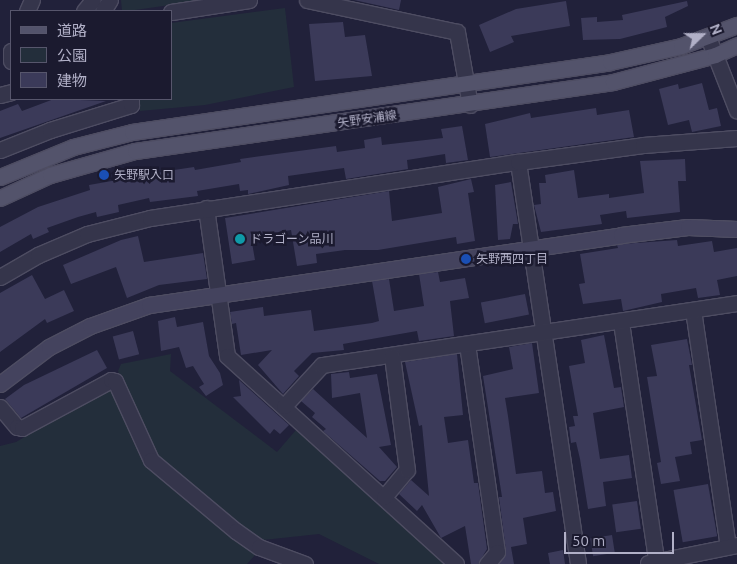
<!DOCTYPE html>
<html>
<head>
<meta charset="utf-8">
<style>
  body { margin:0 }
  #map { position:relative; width:737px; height:564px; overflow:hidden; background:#21213a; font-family:Ubuntu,"Noto Sans JP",sans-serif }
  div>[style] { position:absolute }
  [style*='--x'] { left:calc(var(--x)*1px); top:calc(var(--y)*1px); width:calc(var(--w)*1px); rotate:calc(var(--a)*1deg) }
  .green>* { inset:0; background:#232e3b }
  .building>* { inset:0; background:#3b3a59; transform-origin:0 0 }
  .roads { filter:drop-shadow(1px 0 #4e4d62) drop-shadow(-1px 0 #4e4d62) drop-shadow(0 1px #4e4d62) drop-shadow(0 -1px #4e4d62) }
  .street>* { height:15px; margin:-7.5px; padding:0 7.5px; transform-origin:7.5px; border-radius:7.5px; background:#35354b }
  .secondary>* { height:15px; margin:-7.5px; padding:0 7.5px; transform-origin:7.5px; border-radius:7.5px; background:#44435e }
  .primary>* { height:15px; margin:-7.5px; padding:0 7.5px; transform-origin:7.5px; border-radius:7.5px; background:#53536b }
  .dots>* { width:14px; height:14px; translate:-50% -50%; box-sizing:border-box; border:2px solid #1b1a2f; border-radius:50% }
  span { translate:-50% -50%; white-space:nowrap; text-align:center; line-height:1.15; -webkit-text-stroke:5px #1b1a2f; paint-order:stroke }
  .street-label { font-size:12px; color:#b1b0c7 }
  .poi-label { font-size:12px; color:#b1b0c7 }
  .left { translate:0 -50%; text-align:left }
  .legend { position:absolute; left:10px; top:10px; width:162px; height:90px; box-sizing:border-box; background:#1b1a2f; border:1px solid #57566c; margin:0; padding:6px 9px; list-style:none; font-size:15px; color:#b1b0c7 }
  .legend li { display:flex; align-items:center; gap:10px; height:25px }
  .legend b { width:25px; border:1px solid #57566c }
  .north { position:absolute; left:677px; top:10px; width:50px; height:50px; -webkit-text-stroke:4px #1b1a2f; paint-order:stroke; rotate:68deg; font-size:14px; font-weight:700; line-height:20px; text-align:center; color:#b1b0c7 }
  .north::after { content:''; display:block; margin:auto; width:18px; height:22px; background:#b1b0c7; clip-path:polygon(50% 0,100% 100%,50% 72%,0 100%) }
  .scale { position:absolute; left:564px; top:532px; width:110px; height:22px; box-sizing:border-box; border:2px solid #b1b0c7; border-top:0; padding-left:6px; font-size:15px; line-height:18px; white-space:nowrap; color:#b1b0c7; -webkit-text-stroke:4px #1b1a2f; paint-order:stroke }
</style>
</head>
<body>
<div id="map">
  <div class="green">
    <div style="clip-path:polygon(121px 0,205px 0,128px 11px,122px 11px)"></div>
    <div style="clip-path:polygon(285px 8px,294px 87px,205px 105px,140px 111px,139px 99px,171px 99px,171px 23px)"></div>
    <div style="clip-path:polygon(171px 354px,170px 371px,277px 452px,296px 430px,445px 564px,379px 564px,319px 534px,263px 540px,227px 517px,153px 452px,118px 371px,121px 364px)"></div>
    <div style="clip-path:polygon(108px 387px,113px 389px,146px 459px,257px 553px,247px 564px,0 564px,0 446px,16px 442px)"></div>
  </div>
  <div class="building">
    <div style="clip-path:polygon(354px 0,401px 0,399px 10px)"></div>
    <div style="clip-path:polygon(566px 1px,570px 26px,511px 36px,514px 42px,490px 52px,479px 25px,516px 9px)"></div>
    <div style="clip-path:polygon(687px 1px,688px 6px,665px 17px,667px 27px,620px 39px,583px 40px,581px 18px,597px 17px,597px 22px,623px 20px,622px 15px)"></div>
    <div style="clip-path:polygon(343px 22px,345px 37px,365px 35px,372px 76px,315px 81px,309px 24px)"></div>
    <div style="clip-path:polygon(702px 83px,709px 110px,717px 108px,721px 126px,692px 132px,689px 120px,668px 125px,659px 89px,678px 84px,679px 89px)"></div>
    <div style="clip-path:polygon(54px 99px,106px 101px,0 138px,0 111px,18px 104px,22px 111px)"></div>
    <div style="clip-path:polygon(596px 108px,597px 115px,629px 110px,634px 137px,490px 157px,485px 124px,530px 113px,531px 118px)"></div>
    <div style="clip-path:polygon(462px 126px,468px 160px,446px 163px,445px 154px,407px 160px,408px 169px,346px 179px,344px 168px,288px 176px,289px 185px,248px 194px,248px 190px,240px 191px,239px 184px,197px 191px,198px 196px,150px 202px,149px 198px,118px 205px,119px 212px,97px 217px,96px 212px,78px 217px,47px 228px,49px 232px,33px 239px,31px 234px,0 252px,0 227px,38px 207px,90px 190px,89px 185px,174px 170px,194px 167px,195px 170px,241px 162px,240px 159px,336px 146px,337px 152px,365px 148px,364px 140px,381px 137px,382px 145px,443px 138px,441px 129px)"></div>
    <div style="clip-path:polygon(685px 159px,686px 181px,678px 181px,680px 212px,627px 218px,626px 211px,600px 215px,602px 224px,541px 232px,534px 205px,541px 204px,539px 183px,546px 183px,545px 175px,574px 170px,578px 198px,609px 194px,609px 198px,644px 193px,640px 161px)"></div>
    <div style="clip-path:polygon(471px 179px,474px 192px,468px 193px,475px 241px,457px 244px,456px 237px,378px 250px,345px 250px,316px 254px,317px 263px,297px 266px,291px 230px,251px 237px,255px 260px,232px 264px,225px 218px,389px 191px,392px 221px,442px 213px,438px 187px)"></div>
    <div style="clip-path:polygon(511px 182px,518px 224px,513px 224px,510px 239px,498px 240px,495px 185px)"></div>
    <div style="clip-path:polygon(138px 236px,144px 262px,203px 253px,207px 279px,159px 285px,127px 298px,116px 267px,71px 284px,63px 265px,121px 240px)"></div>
    <div style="clip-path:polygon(677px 240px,678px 246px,712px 241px,714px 252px,737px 248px,737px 276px,717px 280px,720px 295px,698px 298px,696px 288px,661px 294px,662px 302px,623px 311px,621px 299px,583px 304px,579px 284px,585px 283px,580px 254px,618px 248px,617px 245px,622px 244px)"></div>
    <div style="clip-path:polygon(438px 272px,440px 282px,465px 278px,469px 298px,450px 301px,454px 336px,419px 341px,417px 331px,343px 344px,344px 350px,312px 353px,294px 371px,299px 376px,283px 394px,258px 365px,272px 350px,241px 355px,236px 323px,232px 324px,230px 312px,263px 307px,264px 316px,311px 310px,314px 331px,372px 323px,379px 321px,372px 281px,389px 279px,394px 311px,424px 306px,419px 274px)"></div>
    <div style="clip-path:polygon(32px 275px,45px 299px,64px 290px,74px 311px,47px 323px,45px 319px,0 352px,0 293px)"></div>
    <div style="left:525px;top:294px;width:21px;height:45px;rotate:79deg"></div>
    <div style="clip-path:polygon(175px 317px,177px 327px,203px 322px,209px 356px,220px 373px,223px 385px,206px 396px,199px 387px,204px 384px,193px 366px,186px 368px,179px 347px,161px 351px,158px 321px)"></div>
    <div style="left:133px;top:331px;width:24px;height:21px;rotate:75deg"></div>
    <div style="clip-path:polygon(604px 335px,614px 388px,621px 387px,624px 407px,593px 413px,600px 459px,629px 455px,632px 478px,603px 482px,606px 506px,588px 509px,580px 459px,576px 442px,571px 443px,569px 427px,575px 426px,573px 416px,578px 416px,569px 366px,585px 363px,581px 340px)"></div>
    <div style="clip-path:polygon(687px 339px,692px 365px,689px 365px,702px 440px,690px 442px,692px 454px,675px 457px,680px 481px,661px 484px,657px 463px,661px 462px,647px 377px,657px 376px,651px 345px)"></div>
    <div style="clip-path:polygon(532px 343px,539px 393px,505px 398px,508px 416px,516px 474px,542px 471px,545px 493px,553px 492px,556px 511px,523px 518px,527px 544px,511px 547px,514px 564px,499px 564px,506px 551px,499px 497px,502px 497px,483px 376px,513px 369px,509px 347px)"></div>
    <div style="clip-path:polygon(97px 350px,107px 368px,21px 418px,5px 399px,24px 385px)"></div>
    <div style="clip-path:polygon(457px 354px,463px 415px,444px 417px,448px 443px,468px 440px,474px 483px,478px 483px,487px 549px,478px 564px,471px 564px,465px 526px,441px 538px,422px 505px,417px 511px,399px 494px,411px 480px,429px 496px,422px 425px,419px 426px,405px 362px)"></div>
    <div style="clip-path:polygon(349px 372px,350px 378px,377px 374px,391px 445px,379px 447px,397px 467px,385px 481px,380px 481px,323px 431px,326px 429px,312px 417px,315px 413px,301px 401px,313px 389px,367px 438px,360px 393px,332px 398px,331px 374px)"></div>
    <div style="clip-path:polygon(239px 380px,289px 425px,280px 434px,274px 429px,270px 434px,233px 397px,241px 396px)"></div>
    <div style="left:708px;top:484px;width:53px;height:35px;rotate:80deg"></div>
    <div style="left:637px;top:501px;width:28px;height:25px;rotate:82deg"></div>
    <div style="left:612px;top:535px;width:18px;height:22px;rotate:81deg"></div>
    <div style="clip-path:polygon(563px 550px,565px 564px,550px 564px,548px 553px)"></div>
  </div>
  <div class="roads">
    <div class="street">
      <div style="--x:307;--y:0;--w:153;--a:12"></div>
      <div style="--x:457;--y:32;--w:74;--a:79.9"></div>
      <div style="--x:27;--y:11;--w:12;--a:-66"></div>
      <div style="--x:84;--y:11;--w:14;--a:-51"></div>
      <div style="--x:103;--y:11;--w:13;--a:-58"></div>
      <div style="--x:171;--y:12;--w:79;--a:-8.7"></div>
      <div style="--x:708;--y:37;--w:79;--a:68.6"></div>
      <div style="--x:11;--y:51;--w:10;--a:90"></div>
      <div style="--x:0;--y:95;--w:11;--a:-15"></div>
      <div style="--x:0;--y:150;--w:54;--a:-21.8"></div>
      <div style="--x:50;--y:130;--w:85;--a:-17.2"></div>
      <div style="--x:131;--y:105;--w:6;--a:-90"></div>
      <div style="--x:518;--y:162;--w:406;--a:81.5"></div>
      <div style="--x:206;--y:208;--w:149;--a:81.9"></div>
      <div style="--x:227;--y:356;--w:309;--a:42.2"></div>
      <div style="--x:0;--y:277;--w:44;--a:-30.1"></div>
      <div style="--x:38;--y:255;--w:53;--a:-23.2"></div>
      <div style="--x:87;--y:234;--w:65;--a:-14.3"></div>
      <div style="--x:150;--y:218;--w:372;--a:-8.7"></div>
      <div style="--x:518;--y:162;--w:126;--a:-7.7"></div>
      <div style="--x:643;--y:145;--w:94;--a:-4.3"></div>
      <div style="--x:693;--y:310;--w:239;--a:81.6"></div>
      <div style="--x:621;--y:322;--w:240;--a:81.6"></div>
      <div style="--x:467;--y:344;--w:210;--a:81.8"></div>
      <div style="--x:497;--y:552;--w:16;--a:130"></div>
      <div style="--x:284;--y:406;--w:56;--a:-47.2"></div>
      <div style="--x:322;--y:365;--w:420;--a:-8.5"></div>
      <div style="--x:0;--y:407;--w:26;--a:50"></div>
      <div style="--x:17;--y:427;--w:5;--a:11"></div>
      <div style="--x:22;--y:428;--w:101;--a:-28.3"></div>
      <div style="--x:111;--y:380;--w:4;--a:14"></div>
      <div style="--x:115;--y:381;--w:87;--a:65.5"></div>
      <div style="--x:151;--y:460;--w:111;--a:39.9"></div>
      <div style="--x:236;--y:531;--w:28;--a:35"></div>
      <div style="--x:259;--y:547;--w:49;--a:20.3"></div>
      <div style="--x:384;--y:497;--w:35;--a:-50"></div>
      <div style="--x:407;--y:470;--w:115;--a:-97.5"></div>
      <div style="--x:648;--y:563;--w:91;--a:-11.4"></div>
    </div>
    <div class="secondary">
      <div style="--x:0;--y:384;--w:61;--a:-37.1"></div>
      <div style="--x:49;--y:347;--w:46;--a:-27.1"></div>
      <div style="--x:90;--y:326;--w:63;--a:-19.6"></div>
      <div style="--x:149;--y:305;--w:477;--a:-8.4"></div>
      <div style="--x:621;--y:235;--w:67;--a:-6.8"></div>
      <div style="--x:688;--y:227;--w:49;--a:2.3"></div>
    </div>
    <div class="primary">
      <div style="--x:0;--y:177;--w:79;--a:-22.3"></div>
      <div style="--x:73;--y:147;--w:61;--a:-14.3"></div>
      <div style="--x:132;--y:132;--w:483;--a:-8.3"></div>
      <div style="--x:610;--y:62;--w:73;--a:-12.7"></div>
      <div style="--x:681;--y:46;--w:60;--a:-20.6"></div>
      <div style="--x:0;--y:198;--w:55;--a:-24.7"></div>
      <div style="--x:50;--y:175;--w:88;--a:-15.8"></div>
      <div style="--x:135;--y:151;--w:483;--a:-8.2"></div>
      <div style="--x:613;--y:82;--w:106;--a:-14.8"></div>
      <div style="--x:715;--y:55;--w:24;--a:-24"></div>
    </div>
  </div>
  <div class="dots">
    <div style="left:104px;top:175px;background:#1a4fb4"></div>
    <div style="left:240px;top:239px;background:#0f9aa8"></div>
    <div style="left:466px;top:259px;background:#1a4fb4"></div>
  </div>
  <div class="street-label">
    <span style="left:367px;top:119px;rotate:-8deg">矢野安浦線</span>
  </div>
  <div class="poi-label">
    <span class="left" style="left:114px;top:175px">矢野駅入口</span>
    <span class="left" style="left:250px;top:239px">ドラゴーン品川</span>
    <span class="left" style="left:476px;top:259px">矢野西四丁目</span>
  </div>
  <ul class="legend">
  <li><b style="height:6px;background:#53536b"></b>道路</li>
  <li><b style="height:14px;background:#232e3b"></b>公園</li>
  <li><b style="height:14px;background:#3b3a59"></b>建物</li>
  </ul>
  <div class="north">N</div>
  <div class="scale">50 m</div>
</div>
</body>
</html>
